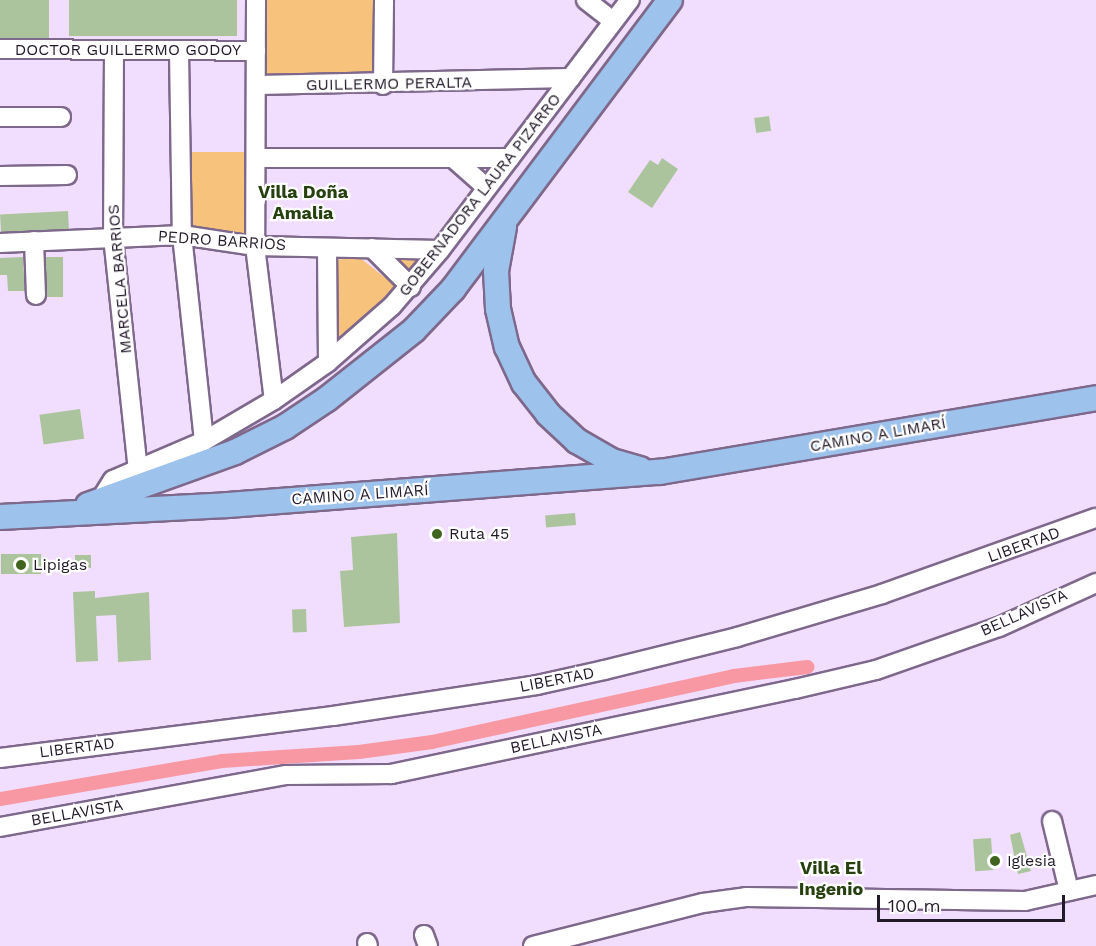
<!DOCTYPE html>
<html>
<head>
<meta charset="utf-8">
<style>
  body { margin:0 }
  #map { position:relative; width:1096px; height:946px; overflow:hidden; background:#f1defe; font-family:"Work Sans",sans-serif }
  div>[style] { position:absolute }
  [style*='--x'] { left:calc(var(--x)*1px); top:calc(var(--y)*1px); width:calc(var(--w)*1px); rotate:calc(var(--a)*1deg) }
  .green>* { inset:0; background:#f7c27c; transform-origin:0 0 }
  .canal>* { height:14px; margin:-7px; padding:0 7px; transform-origin:7px; border-radius:7px; background:#f798a3 }
  .building>* { inset:0; background:#acc49d; transform-origin:0 0 }
  .roads { filter:drop-shadow(2px 0 #7e688b) drop-shadow(-2px 0 #7e688b) drop-shadow(0 2px #7e688b) drop-shadow(0 -2px #7e688b) }
  .minor>* { height:18px; margin:-9px; padding:0 9px; transform-origin:9px; border-radius:9px; background:#fff }
  .major>* { height:24px; margin:-12px; padding:0 12px; transform-origin:12px; border-radius:12px; background:#9dc2ec }
  .dots>* { width:16px; height:16px; translate:-50% -50%; box-sizing:border-box; border:3px solid #fff; border-radius:50% }
  span { translate:-50% -50%; white-space:nowrap; text-align:center; line-height:1.15; -webkit-text-stroke:4.5px #fff; paint-order:stroke }
  .street-label { font-size:16px; color:#231a29 }
  .poi-label { font-size:16px; color:#231a29 }
  .left { translate:0 -50%; text-align:left }
  .neighbourhood-label { font-size:18px; color:#274010; font-weight:700 }
  .scale { position:absolute; left:877px; top:895px; width:188px; height:27px; box-sizing:border-box; border:3px solid #231a29; border-top:0; padding-left:8px; font-size:18px; line-height:21px; white-space:nowrap; color:#231a29; -webkit-text-stroke:4px #fff; paint-order:stroke }
</style>
</head>
<body>
<div id="map">
  <div class="green">
    <div style="left:262px;top:0;width:113px;height:77px"></div>
    <div style="left:250px;top:152px;width:87px;height:63px;rotate:90deg"></div>
    <div style="clip-path:polygon(429px 254px,412px 273px,392px 255px)"></div>
    <div style="clip-path:polygon(359px 257px,398px 288px,330px 351px,336px 260px)"></div>
  </div>
  <div class="canal">
    <div style="--x:0;--y:799;--w:225;--a:-9.7"></div>
    <div style="--x:222;--y:761;--w:137;--a:-3.8"></div>
    <div style="--x:359;--y:752;--w:74;--a:-7.8"></div>
    <div style="--x:432;--y:742;--w:309;--a:-12.3"></div>
    <div style="--x:734;--y:676;--w:74;--a:-7"></div>
  </div>
  <div class="building">
    <div style="left:0;top:0;width:49px;height:38px"></div>
    <div style="left:69px;top:0;width:168px;height:36px"></div>
    <div style="left:769px;top:116px;width:15px;height:15px;rotate:82deg"></div>
    <div style="clip-path:polygon(662px 158px,678px 169px,652px 208px,628px 192px,650px 160px,658px 165px)"></div>
    <div style="left:68px;top:211px;width:18px;height:68px;rotate:87deg"></div>
    <div style="clip-path:polygon(23px 257px,25px 291px,8px 291px,7px 275px,0 275px,0 258px)"></div>
    <div style="left:46px;top:257px;width:17px;height:40px"></div>
    <div style="left:80px;top:409px;width:30px;height:41px;rotate:82deg"></div>
    <div style="left:575px;top:513px;width:12px;height:30px;rotate:85deg"></div>
    <div style="clip-path:polygon(397px 533px,400px 623px,344px 627px,340px 571px,353px 570px,351px 537px)"></div>
    <div style="left:41px;top:554px;width:20px;height:40px;rotate:90deg"></div>
    <div style="left:75px;top:555px;width:16px;height:13px"></div>
    <div style="clip-path:polygon(95px 591px,95px 598px,149px 592px,151px 660px,118px 662px,116px 615px,96px 616px,98px 661px,76px 662px,73px 592px)"></div>
    <div style="left:306px;top:609px;width:23px;height:14px;rotate:88deg"></div>
    <div style="clip-path:polygon(1020px 832px,1031px 871px,1018px 874px,1010px 835px)"></div>
    <div style="left:991px;top:838px;width:32px;height:18px;rotate:86deg"></div>
  </div>
  <div class="roads">
    <div class="minor">
      <div style="--x:256;--y:0;--w:246;--a:90.2"></div>
      <div style="--x:255;--y:246;--w:155;--a:83"></div>
      <div style="--x:586;--y:0;--w:34;--a:38"></div>
      <div style="--x:0;--y:49;--w:256;--a:0.4"></div>
      <div style="--x:114;--y:51;--w:186;--a:90.3"></div>
      <div style="--x:113;--y:237;--w:235;--a:83.9"></div>
      <div style="--x:179;--y:52;--w:183;--a:89.1"></div>
      <div style="--x:182;--y:235;--w:207;--a:83.9"></div>
      <div style="--x:256;--y:85;--w:315;--a:-1.3"></div>
      <div style="--x:383;--y:85;--w:85;--a:-89.3"></div>
      <div style="--x:0;--y:117;--w:61;--a:0"></div>
      <div style="--x:256;--y:158;--w:254;--a:0"></div>
      <div style="--x:453;--y:158;--w:45;--a:41.4"></div>
      <div style="--x:0;--y:176;--w:67;--a:-0.9"></div>
      <div style="--x:34;--y:241;--w:54;--a:87.9"></div>
      <div style="--x:0;--y:243;--w:182;--a:-2.5"></div>
      <div style="--x:182;--y:235;--w:74;--a:8.6"></div>
      <div style="--x:255;--y:246;--w:185;--a:1.2"></div>
      <div style="--x:327;--y:248;--w:114;--a:89.5"></div>
      <div style="--x:372;--y:248;--w:55;--a:45"></div>
      <div style="--x:99;--y:502;--w:26;--a:-58"></div>
      <div style="--x:113;--y:480;--w:99;--a:-23.2"></div>
      <div style="--x:204;--y:441;--w:81;--a:-30.4"></div>
      <div style="--x:274;--y:400;--w:66;--a:-35.1"></div>
      <div style="--x:328;--y:362;--w:85;--a:-41.2"></div>
      <div style="--x:392;--y:306;--w:74;--a:-49.4"></div>
      <div style="--x:440;--y:250;--w:314;--a:-52.8"></div>
      <div style="--x:0;--y:758;--w:336;--a:-7.2"></div>
      <div style="--x:333;--y:716;--w:206;--a:-8.6"></div>
      <div style="--x:537;--y:685;--w:69;--a:-12.6"></div>
      <div style="--x:604;--y:670;--w:137;--a:-13.9"></div>
      <div style="--x:737;--y:637;--w:151;--a:-16.5"></div>
      <div style="--x:882;--y:594;--w:227;--a:-19.6"></div>
      <div style="--x:1052;--y:821;--w:72;--a:76.3"></div>
      <div style="--x:0;--y:827;--w:291;--a:-10.3"></div>
      <div style="--x:286;--y:775;--w:105;--a:-0.5"></div>
      <div style="--x:391;--y:774;--w:413;--a:-11.9"></div>
      <div style="--x:795;--y:689;--w:83;--a:-13.2"></div>
      <div style="--x:876;--y:670;--w:130;--a:-19.3"></div>
      <div style="--x:999;--y:627;--w:107;--a:-24.4"></div>
      <div style="--x:424;--y:935;--w:12;--a:70"></div>
      <div style="--x:367;--y:943;--w:3;--a:72"></div>
      <div style="--x:533;--y:946;--w:175;--a:-14.2"></div>
      <div style="--x:703;--y:903;--w:43;--a:-7.9"></div>
      <div style="--x:746;--y:897;--w:279;--a:0.8"></div>
      <div style="--x:1025;--y:901;--w:73;--a:-12.7"></div>
    </div>
    <div class="major">
      <div style="--x:504;--y:227;--w:45;--a:100.3"></div>
      <div style="--x:496;--y:271;--w:38;--a:87"></div>
      <div style="--x:498;--y:309;--w:39;--a:77"></div>
      <div style="--x:507;--y:347;--w:40;--a:65"></div>
      <div style="--x:524;--y:383;--w:39;--a:52"></div>
      <div style="--x:548;--y:414;--w:40;--a:43"></div>
      <div style="--x:577;--y:441;--w:40;--a:29.7"></div>
      <div style="--x:612;--y:461;--w:29;--a:16"></div>
      <div style="--x:88;--y:505;--w:156;--a:-19.8"></div>
      <div style="--x:235;--y:452;--w:56;--a:-26.6"></div>
      <div style="--x:285;--y:427;--w:50;--a:-33.7"></div>
      <div style="--x:327;--y:399;--w:111;--a:-38.4"></div>
      <div style="--x:414;--y:330;--w:57;--a:-46.4"></div>
      <div style="--x:453;--y:289;--w:361;--a:-53.1"></div>
      <div style="--x:0;--y:517;--w:227;--a:-3"></div>
      <div style="--x:227;--y:505;--w:434;--a:-4.4"></div>
      <div style="--x:660;--y:472;--w:442;--a:-9.6"></div>
    </div>
  </div>
  <div class="dots">
    <div style="left:437px;top:534px;background:#40641d"></div>
    <div style="left:21px;top:565px;background:#40641d"></div>
    <div style="left:995px;top:861px;background:#40641d"></div>
  </div>
  <div class="street-label">
    <span style="left:128px;top:50px">DOCTOR GUILLERMO GODOY</span>
    <span style="left:389px;top:84px;rotate:-1deg">GUILLERMO PERALTA</span>
    <span style="left:480px;top:195px;rotate:-52deg">GOBERNADORA LAURA PIZARRO</span>
    <span style="left:222px;top:241px;rotate:4deg">PEDRO BARRIOS</span>
    <span style="left:120px;top:279px;rotate:-95deg">MARCELA BARRIOS</span>
    <span style="left:878px;top:435px;rotate:-10deg">CAMINO A LIMARÍ</span>
    <span style="left:360px;top:495px;rotate:-4deg">CAMINO A LIMARÍ</span>
    <span style="left:1024px;top:545px;rotate:-20deg">LIBERTAD</span>
    <span style="left:1024px;top:613px;rotate:-24deg">BELLAVISTA</span>
    <span style="left:557px;top:680px;rotate:-11deg">LIBERTAD</span>
    <span style="left:556px;top:739px;rotate:-12deg">BELLAVISTA</span>
    <span style="left:77px;top:748px;rotate:-7deg">LIBERTAD</span>
    <span style="left:77px;top:813px;rotate:-10deg">BELLAVISTA</span>
  </div>
  <div class="poi-label">
    <span class="left" style="left:449px;top:534px">Ruta 45</span>
    <span class="left" style="left:33px;top:565px">Lipigas</span>
    <span class="left" style="left:1007px;top:861px">Iglesia</span>
  </div>
  <div class="neighbourhood-label">
    <span style="left:303px;top:203px">Villa Doña<br>Amalia</span>
    <span style="left:831px;top:879px">Villa El<br>Ingenio</span>
  </div>
  <div class="scale">100 m</div>
</div>
</body>
</html>
